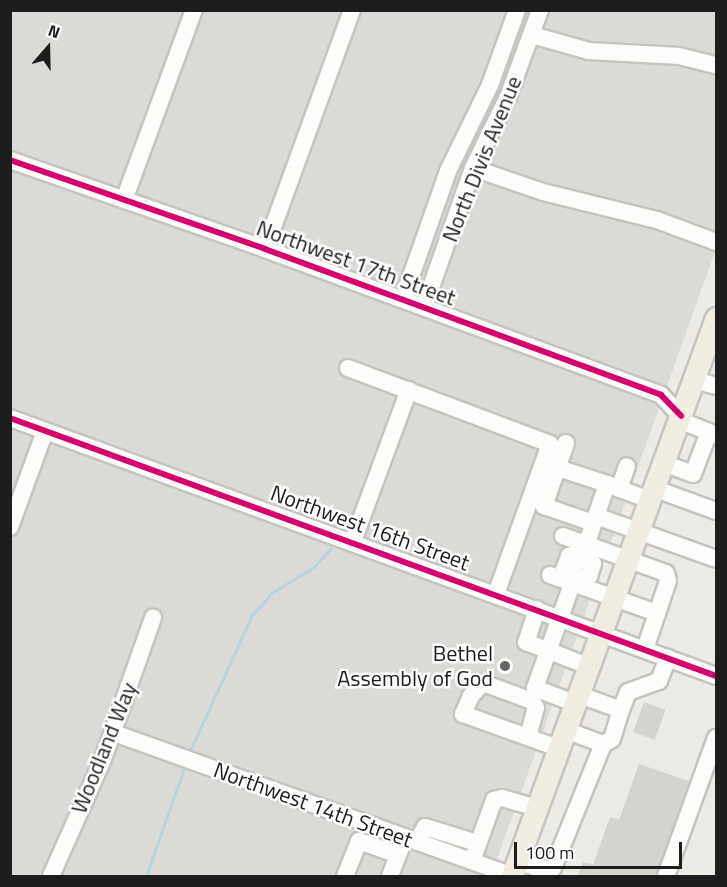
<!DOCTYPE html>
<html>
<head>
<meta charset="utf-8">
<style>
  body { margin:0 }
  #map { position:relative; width:727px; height:887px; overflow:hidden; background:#ecebe5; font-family:"Titillium Web",sans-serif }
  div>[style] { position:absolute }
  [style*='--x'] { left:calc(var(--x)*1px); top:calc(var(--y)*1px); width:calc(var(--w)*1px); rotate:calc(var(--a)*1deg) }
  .residential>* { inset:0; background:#dbdad7 }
  .stream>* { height:3px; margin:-1.5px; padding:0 1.5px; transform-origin:1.5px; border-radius:1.5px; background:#b6d3e2 }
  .building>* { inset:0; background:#d4d3cd; transform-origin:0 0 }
  .roads { filter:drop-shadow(2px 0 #c4c4c1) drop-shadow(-2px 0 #c4c4c1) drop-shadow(0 2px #c4c4c1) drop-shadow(0 -2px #c4c4c1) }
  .minor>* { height:16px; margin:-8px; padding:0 8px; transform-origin:8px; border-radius:8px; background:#fcfcfb }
  .major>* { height:21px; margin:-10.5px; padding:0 10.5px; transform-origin:10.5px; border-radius:10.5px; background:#f1ede3 }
  .cycleway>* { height:6px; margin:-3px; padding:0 3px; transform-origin:3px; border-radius:3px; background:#d6006c }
  .dots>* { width:16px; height:16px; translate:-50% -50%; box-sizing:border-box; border:3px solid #fff; border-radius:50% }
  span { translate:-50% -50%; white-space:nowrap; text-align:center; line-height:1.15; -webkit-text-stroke:5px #fff; paint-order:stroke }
  .street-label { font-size:22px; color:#1d1d1d }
  .poi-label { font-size:22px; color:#1d1d1d }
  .right { translate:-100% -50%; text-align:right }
  .frame { position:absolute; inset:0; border:12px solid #1d1d1d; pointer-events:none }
  .north { position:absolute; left:18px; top:18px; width:60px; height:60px; -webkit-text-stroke:4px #fff; paint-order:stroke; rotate:20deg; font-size:16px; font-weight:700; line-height:24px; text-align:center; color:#1d1d1d }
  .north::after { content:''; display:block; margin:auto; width:21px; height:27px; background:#1d1d1d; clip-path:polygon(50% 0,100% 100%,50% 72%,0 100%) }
  .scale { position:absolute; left:514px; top:842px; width:168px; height:27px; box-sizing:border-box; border:3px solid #1d1d1d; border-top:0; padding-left:8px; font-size:18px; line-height:21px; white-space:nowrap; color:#1d1d1d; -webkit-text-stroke:4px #fff; paint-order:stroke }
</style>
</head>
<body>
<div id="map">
  <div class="residential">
    <div style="clip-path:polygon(10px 11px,716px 11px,716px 249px,491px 876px,11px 876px)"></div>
  </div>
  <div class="stream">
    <div style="--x:189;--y:753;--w:152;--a:-65.5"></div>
    <div style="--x:252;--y:615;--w:31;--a:-48"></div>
    <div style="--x:273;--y:592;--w:48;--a:-31.4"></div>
    <div style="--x:314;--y:567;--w:25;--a:-48"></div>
    <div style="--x:146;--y:876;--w:118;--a:-70.6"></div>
  </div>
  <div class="building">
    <div style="left:644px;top:702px;width:23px;height:32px;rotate:20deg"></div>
    <div style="clip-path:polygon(639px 764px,689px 781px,656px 876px,578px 876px,583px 862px,593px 865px,610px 817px,619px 820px)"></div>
  </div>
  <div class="roads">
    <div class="minor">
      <div style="--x:532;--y:35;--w:59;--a:15.7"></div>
      <div style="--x:589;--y:51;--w:90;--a:3.2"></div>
      <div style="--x:679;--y:56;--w:38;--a:14"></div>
      <div style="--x:10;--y:160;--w:270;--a:19.2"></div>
      <div style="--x:265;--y:249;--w:422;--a:20.2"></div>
      <div style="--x:661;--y:395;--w:29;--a:46"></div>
      <div style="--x:473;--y:168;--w:74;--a:18.9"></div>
      <div style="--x:543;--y:192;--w:117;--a:13.8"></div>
      <div style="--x:657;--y:220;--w:63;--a:20.4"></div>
      <div style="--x:124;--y:200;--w:202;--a:-69.8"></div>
      <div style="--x:265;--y:249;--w:254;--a:-70"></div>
      <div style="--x:403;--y:299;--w:136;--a:-70.6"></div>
      <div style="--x:448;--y:171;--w:96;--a:-64"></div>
      <div style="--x:490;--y:85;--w:80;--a:-70.2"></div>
      <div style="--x:424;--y:307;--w:147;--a:-70.6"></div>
      <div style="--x:473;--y:168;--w:79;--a:-63.8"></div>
      <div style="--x:508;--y:97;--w:93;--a:-69.8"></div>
      <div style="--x:348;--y:368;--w:216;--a:20.6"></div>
      <div style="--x:550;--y:444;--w:159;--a:109.8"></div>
      <div style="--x:694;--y:380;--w:23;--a:15"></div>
      <div style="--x:10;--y:418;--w:752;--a:20.07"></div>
      <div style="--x:679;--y:420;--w:40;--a:22"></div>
      <div style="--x:566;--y:443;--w:67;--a:109.2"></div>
      <div style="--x:544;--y:506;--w:52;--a:19.1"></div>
      <div style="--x:663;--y:463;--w:32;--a:20"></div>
      <div style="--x:693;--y:474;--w:45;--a:-69.1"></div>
      <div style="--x:558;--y:468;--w:52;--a:18.1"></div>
      <div style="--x:653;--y:488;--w:67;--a:20.1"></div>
      <div style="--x:619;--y:489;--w:24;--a:-71"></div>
      <div style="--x:596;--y:516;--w:127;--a:19.7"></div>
      <div style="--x:10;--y:527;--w:102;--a:-70"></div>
      <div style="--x:563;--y:536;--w:109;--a:19.8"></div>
      <div style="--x:666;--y:573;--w:8;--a:76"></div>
      <div style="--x:668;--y:581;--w:72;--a:108.7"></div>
      <div style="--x:353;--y:541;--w:161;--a:-69.7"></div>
      <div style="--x:581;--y:560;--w:80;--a:-71.1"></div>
      <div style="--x:607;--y:484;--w:45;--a:20.9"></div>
      <div style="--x:550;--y:575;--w:114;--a:19.6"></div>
      <div style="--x:574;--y:580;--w:14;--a:-135"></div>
      <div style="--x:564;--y:570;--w:15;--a:-70"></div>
      <div style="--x:569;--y:556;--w:15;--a:-16"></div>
      <div style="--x:574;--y:580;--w:16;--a:-15"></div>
      <div style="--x:589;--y:576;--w:13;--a:-72"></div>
      <div style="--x:593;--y:564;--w:16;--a:-130"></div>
      <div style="--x:537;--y:609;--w:35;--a:108"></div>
      <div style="--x:526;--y:642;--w:66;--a:21.2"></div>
      <div style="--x:577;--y:694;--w:47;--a:20"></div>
      <div style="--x:621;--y:710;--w:19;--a:-69"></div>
      <div style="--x:628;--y:692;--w:33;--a:-20"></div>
      <div style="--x:659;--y:681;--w:25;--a:-69"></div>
      <div style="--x:574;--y:703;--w:42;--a:-159"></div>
      <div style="--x:535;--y:688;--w:122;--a:-70.4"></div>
      <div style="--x:565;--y:730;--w:40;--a:20.2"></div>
      <div style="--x:603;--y:744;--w:10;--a:-29"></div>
      <div style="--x:612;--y:739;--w:30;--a:-73"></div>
      <div style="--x:114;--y:733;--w:424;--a:19.7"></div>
      <div style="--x:528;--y:737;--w:30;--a:-75"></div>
      <div style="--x:536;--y:708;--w:8;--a:-120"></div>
      <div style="--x:532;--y:701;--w:52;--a:-159.8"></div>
      <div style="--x:483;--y:683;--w:18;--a:133"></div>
      <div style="--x:471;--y:696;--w:20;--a:114"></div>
      <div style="--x:463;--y:714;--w:101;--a:19.7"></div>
      <div style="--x:417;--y:842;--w:17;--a:-62"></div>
      <div style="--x:425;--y:827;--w:54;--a:17.1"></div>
      <div style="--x:472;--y:861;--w:65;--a:-70.2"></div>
      <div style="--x:494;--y:800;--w:8;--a:-14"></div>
      <div style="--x:502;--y:798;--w:35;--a:16"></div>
      <div style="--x:518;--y:861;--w:23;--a:20"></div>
      <div style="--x:540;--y:869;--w:13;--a:-4"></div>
      <div style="--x:553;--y:868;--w:134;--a:-68"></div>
      <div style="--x:51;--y:876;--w:128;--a:-66"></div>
      <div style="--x:103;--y:759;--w:150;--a:-70.5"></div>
      <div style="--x:345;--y:876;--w:38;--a:-68"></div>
      <div style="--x:359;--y:841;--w:41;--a:19.7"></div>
      <div style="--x:390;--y:876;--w:31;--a:-69"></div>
      <div style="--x:666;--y:876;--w:147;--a:-70.1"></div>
    </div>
    <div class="major">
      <div style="--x:512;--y:876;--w:594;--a:-69.92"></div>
    </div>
  </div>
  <div class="cycleway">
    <div style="--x:10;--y:160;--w:270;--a:19.2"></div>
    <div style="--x:265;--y:249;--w:422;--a:20.2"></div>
    <div style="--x:661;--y:395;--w:29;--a:46"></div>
    <div style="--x:10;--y:418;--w:752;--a:20.07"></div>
  </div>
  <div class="dots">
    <div style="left:505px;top:666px;background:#656563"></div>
  </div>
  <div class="street-label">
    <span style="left:482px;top:159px;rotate:-68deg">North Divis Avenue</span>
    <span style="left:356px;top:263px;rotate:20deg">Northwest 17th Street</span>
    <span style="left:370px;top:528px;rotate:20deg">Northwest 16th Street</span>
    <span style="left:104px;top:748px;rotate:-68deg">Woodland Way</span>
    <span style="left:313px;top:805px;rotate:20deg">Northwest 14th Street</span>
  </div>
  <div class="poi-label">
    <span class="right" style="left:493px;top:666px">Bethel<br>Assembly of God</span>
  </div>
  <div class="frame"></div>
  <div class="north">N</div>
  <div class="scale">100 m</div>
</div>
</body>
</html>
